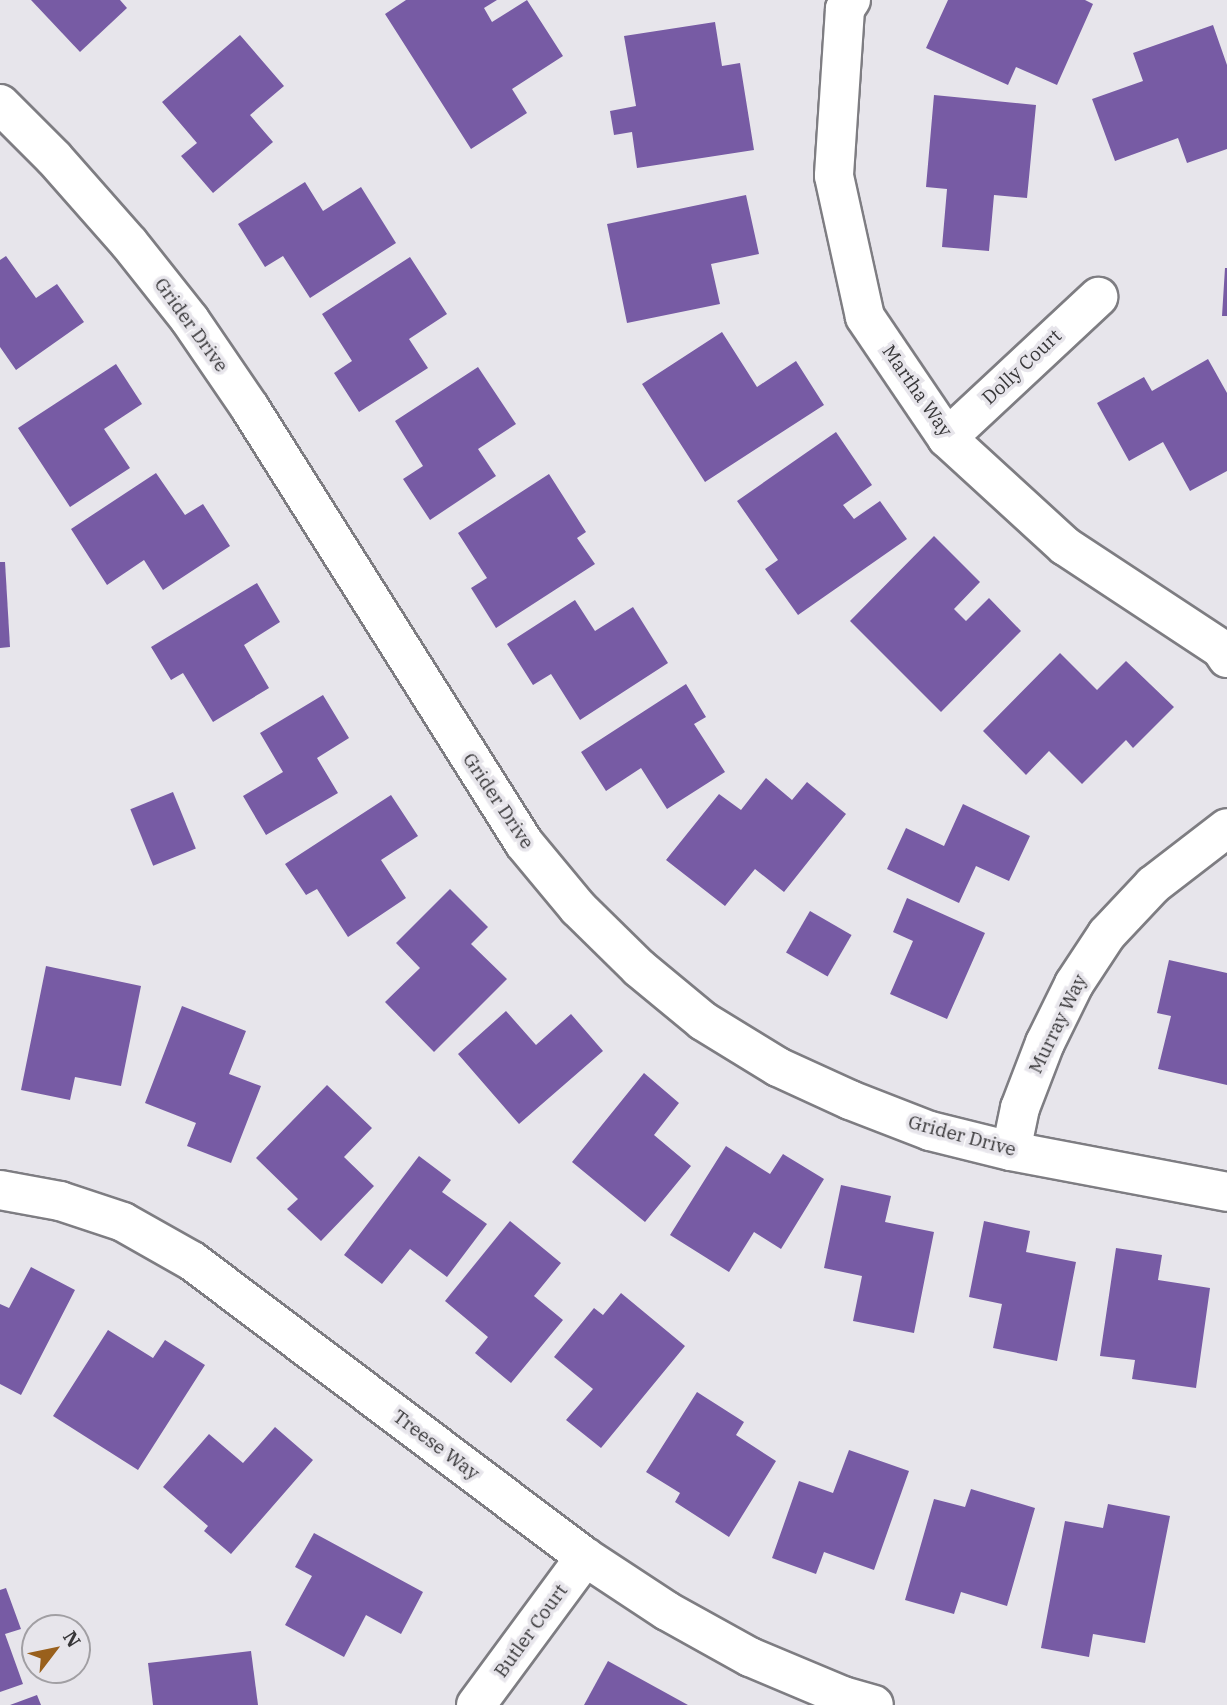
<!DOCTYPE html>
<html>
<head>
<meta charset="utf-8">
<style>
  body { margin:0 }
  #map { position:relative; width:1227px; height:1705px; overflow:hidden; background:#e7e5eb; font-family:"IBM Plex Serif",serif }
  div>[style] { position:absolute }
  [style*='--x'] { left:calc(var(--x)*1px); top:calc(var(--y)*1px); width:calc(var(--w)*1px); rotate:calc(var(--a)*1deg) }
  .building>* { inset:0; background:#775ba4; transform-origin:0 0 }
  .roads { filter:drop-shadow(2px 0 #7e7d82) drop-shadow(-2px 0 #7e7d82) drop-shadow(0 2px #7e7d82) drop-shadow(0 -2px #7e7d82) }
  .minor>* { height:38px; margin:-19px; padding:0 19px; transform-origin:19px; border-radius:19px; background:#fff }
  span { translate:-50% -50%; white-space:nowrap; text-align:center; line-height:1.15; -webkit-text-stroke:7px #e7e5eb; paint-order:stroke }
  .street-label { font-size:19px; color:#373638 }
  .north { position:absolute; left:21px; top:1614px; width:70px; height:70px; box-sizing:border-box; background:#e7e5eb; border:2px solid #a19fa3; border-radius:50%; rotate:58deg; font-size:19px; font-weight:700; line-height:28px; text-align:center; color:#373638 }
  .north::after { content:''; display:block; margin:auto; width:24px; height:32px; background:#99601c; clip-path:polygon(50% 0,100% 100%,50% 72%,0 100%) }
</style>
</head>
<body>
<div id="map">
  <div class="building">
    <div style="clip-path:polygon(31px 0,120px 0,127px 8px,80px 52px)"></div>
    <div style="clip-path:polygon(406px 0,497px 0,484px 8px,492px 22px,527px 0,563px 56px,512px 89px,527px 113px,471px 149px,385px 14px)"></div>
    <div style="clip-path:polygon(948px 0,1085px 0,1093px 4px,1057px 85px,1016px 67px,1008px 85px,926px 48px)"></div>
    <div style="clip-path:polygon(715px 22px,722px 66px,740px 63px,754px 150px,637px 168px,632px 132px,614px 135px,610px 111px,636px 106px,624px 36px)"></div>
    <div style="clip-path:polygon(1213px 25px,1227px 65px,1227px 149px,1187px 163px,1178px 138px,1115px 161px,1092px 99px,1143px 81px,1133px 53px)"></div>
    <div style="clip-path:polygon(240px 35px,284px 86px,250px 115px,273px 142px,213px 193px,181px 156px,197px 143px,162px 102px)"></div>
    <div style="clip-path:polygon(934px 95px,1036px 105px,1027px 198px,994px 195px,989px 251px,942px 247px,947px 189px,926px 187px)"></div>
    <div style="clip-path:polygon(305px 182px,323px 211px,361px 187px,396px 243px,310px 298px,283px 256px,265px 267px,238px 224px)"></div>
    <div style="clip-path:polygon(746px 195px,759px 254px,711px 264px,720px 304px,627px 323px,607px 224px)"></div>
    <div style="clip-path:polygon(6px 256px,36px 298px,57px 284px,84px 322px,16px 370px,0 347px,0 260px)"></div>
    <div style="clip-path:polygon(410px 257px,447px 314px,409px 339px,428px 368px,359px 412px,334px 373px,352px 361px,322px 314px)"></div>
    <div style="clip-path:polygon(1225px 268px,1227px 268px,1227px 316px,1222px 316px)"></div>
    <div style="clip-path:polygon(722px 332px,757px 387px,796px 361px,824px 405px,705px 482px,642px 384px)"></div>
    <div style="clip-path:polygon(1208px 359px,1227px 393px,1227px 471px,1190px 491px,1163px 442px,1129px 461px,1097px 403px,1144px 377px,1152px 391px)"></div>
    <div style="clip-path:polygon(116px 364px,142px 404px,104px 429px,130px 468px,70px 507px,18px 428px)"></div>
    <div style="clip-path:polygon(478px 367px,516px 424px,478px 449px,496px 476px,430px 520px,403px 479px,423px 466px,395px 421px)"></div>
    <div style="clip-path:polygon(836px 432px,872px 485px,843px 505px,854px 519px,880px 501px,907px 539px,798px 615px,765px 569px,778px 560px,737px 501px)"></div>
    <div style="clip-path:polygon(156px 473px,185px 515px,203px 504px,230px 546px,163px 590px,144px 560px,107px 585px,71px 529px)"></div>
    <div style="clip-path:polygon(549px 474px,586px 532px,577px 538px,595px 564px,496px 628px,471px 588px,487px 578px,458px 533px)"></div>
    <div style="clip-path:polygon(934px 536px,980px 582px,954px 609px,966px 621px,989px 598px,1021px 631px,941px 712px,850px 621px)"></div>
    <div style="clip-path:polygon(0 562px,5px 562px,10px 647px,0 648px)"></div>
    <div style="clip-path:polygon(257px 583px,280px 622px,244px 645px,269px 688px,213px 722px,183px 673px,171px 680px,151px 647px)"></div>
    <div style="clip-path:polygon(575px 600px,595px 631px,633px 607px,668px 663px,580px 720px,551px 674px,533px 685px,507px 644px)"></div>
    <div style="clip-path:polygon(1060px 653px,1097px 690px,1126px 661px,1174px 707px,1133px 748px,1126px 740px,1082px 784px,1049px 751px,1026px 775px,983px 731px)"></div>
    <div style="clip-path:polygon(686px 684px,706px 717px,694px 724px,725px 772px,667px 809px,641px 768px,606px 791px,581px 752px)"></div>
    <div style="clip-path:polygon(323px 695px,349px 738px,317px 758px,338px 793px,266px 835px,243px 796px,283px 772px,260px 733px)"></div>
    <div style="clip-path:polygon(766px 778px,792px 800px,807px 782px,846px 814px,784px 892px,755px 869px,725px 906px,666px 860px,719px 794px,741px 810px)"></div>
    <div style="left:173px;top:792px;width:61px;height:46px;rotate:68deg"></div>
    <div style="clip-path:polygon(391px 795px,418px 836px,381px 860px,406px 898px,348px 937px,317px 889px,306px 895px,285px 864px)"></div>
    <div style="clip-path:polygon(963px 804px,1030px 836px,1009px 881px,976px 866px,959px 903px,887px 869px,906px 828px,944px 846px)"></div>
    <div style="clip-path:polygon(450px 889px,488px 927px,471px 944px,507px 979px,434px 1052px,385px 1002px,420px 968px,396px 943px)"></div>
    <div style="clip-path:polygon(907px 898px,985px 933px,947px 1019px,890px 994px,913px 941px,893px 932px)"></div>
    <div style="left:810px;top:911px;width:48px;height:48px;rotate:30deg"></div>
    <div style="clip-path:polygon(1169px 960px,1227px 973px,1227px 1085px,1158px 1069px,1171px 1016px,1157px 1013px)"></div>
    <div style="clip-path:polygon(46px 966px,141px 986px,121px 1086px,75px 1077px,70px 1100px,21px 1090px)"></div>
    <div style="clip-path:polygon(182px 1006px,246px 1031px,229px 1074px,261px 1086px,231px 1163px,187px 1146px,196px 1123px,145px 1103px)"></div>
    <div style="clip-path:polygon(506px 1011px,536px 1045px,571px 1014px,603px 1051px,519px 1124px,458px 1054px)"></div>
    <div style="clip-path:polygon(644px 1073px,679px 1103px,654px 1135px,691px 1166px,645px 1222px,572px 1162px)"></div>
    <div style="clip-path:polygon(327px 1085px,372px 1128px,344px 1157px,374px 1186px,321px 1241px,287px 1209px,298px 1199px,256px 1158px)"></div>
    <div style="clip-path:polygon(726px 1146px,770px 1174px,783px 1154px,824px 1179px,781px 1249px,754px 1232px,729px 1272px,670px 1235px)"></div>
    <div style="clip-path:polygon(419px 1156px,451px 1180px,442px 1192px,487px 1224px,447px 1277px,410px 1249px,382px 1284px,344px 1255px)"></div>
    <div style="clip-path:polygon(841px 1185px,891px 1196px,885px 1222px,934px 1232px,914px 1333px,853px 1321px,862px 1276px,824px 1268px)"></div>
    <div style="clip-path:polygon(510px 1221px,561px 1263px,534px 1296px,563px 1320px,511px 1383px,475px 1353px,488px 1337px,445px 1301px)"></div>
    <div style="clip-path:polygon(984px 1221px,1030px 1231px,1026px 1252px,1076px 1262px,1057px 1361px,993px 1348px,1002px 1304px,969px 1297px)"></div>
    <div style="clip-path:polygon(1116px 1248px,1162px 1255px,1158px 1280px,1210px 1288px,1196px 1388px,1132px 1379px,1135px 1360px,1100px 1356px)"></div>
    <div style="clip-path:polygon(31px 1267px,75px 1290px,21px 1395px,0 1384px,0 1304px,9px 1308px)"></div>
    <div style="clip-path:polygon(621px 1293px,685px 1346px,601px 1448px,566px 1420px,593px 1389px,554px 1357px,594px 1308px,603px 1315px)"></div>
    <div style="clip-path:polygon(108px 1330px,153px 1358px,165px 1340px,205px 1365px,138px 1470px,53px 1416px)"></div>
    <div style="clip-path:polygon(697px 1392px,744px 1422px,736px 1435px,776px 1461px,729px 1537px,675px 1502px,680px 1493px,646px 1472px)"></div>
    <div style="clip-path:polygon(275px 1427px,313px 1460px,231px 1554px,204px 1531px,208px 1526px,163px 1487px,209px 1434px,243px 1463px)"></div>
    <div style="clip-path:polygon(849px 1450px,909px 1471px,874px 1570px,824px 1552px,816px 1574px,772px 1558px,799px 1481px,833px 1493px)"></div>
    <div style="clip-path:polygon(971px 1489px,1035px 1508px,1007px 1606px,961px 1592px,954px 1614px,905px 1600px,934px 1499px,965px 1507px)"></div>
    <div style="clip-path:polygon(1108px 1504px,1170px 1516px,1145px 1643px,1093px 1634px,1089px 1657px,1041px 1648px,1065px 1521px,1103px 1528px)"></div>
    <div style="clip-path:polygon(314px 1533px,423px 1592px,401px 1634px,366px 1615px,344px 1657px,285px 1625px,312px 1576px,295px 1567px)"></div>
    <div style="clip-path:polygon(6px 1588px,21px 1629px,5px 1634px,23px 1684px,0 1692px,0 1590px)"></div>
    <div style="clip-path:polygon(251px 1651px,258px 1705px,153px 1705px,148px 1663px)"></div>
    <div style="clip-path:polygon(608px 1661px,688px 1705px,584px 1705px)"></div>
    <div style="clip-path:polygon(37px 1695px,41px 1705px,10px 1705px)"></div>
  </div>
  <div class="roads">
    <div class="minor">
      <div style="--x:851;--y:0;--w:11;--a:124"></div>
      <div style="--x:845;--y:9;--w:167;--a:93.8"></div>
      <div style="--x:834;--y:176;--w:144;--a:77.6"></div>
      <div style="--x:865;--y:317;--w:146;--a:55.9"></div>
      <div style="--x:947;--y:438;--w:160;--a:42.5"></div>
      <div style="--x:1065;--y:546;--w:187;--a:33.4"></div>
      <div style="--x:1221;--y:649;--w:11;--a:56"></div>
      <div style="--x:0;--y:104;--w:76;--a:45"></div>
      <div style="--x:54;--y:158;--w:113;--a:48.6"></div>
      <div style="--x:129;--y:243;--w:98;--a:51.6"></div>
      <div style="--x:190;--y:320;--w:107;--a:55.7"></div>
      <div style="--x:250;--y:408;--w:514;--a:57.79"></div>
      <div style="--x:524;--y:843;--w:85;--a:50.3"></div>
      <div style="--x:578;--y:908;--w:86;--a:44.5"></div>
      <div style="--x:639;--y:968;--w:83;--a:39.6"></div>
      <div style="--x:703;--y:1021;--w:88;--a:31.5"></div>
      <div style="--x:778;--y:1067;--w:79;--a:24.6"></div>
      <div style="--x:850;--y:1100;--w:86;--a:21.2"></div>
      <div style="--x:930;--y:1131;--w:83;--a:13.9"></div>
      <div style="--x:1011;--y:1151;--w:220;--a:10.7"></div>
      <div style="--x:947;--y:438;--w:207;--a:-43"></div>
      <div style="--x:1011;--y:1151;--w:44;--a:-78.2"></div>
      <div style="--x:1020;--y:1108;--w:70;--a:-69"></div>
      <div style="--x:1045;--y:1043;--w:66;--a:-63.8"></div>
      <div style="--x:1074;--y:984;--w:60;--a:-56.6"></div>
      <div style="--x:1107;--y:934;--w:67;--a:-46.8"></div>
      <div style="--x:1153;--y:885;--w:93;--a:-37.6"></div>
      <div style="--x:0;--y:1190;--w:61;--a:10.4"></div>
      <div style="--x:60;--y:1201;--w:66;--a:18.4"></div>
      <div style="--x:123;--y:1222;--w:79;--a:29.5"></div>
      <div style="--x:192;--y:1261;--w:492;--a:37"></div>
      <div style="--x:585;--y:1557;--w:98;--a:33.4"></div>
      <div style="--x:667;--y:1611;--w:95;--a:29"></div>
      <div style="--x:750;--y:1657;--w:101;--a:22.8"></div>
      <div style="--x:843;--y:1696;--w:32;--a:16"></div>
      <div style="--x:476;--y:1705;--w:184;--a:-53.6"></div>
    </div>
  </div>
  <div class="street-label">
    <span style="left:191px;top:325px;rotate:54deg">Grider Drive</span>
    <span style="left:1022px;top:367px;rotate:-43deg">Dolly Court</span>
    <span style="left:917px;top:391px;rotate:55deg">Martha Way</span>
    <span style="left:498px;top:801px;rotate:56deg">Grider Drive</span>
    <span style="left:1058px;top:1024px;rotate:-64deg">Murray Way</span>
    <span style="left:962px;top:1136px;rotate:15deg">Grider Drive</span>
    <span style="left:436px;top:1445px;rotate:37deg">Treese Way</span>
    <span style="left:531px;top:1631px;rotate:-54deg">Butler Court</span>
  </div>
  <div class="north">N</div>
</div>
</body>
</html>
